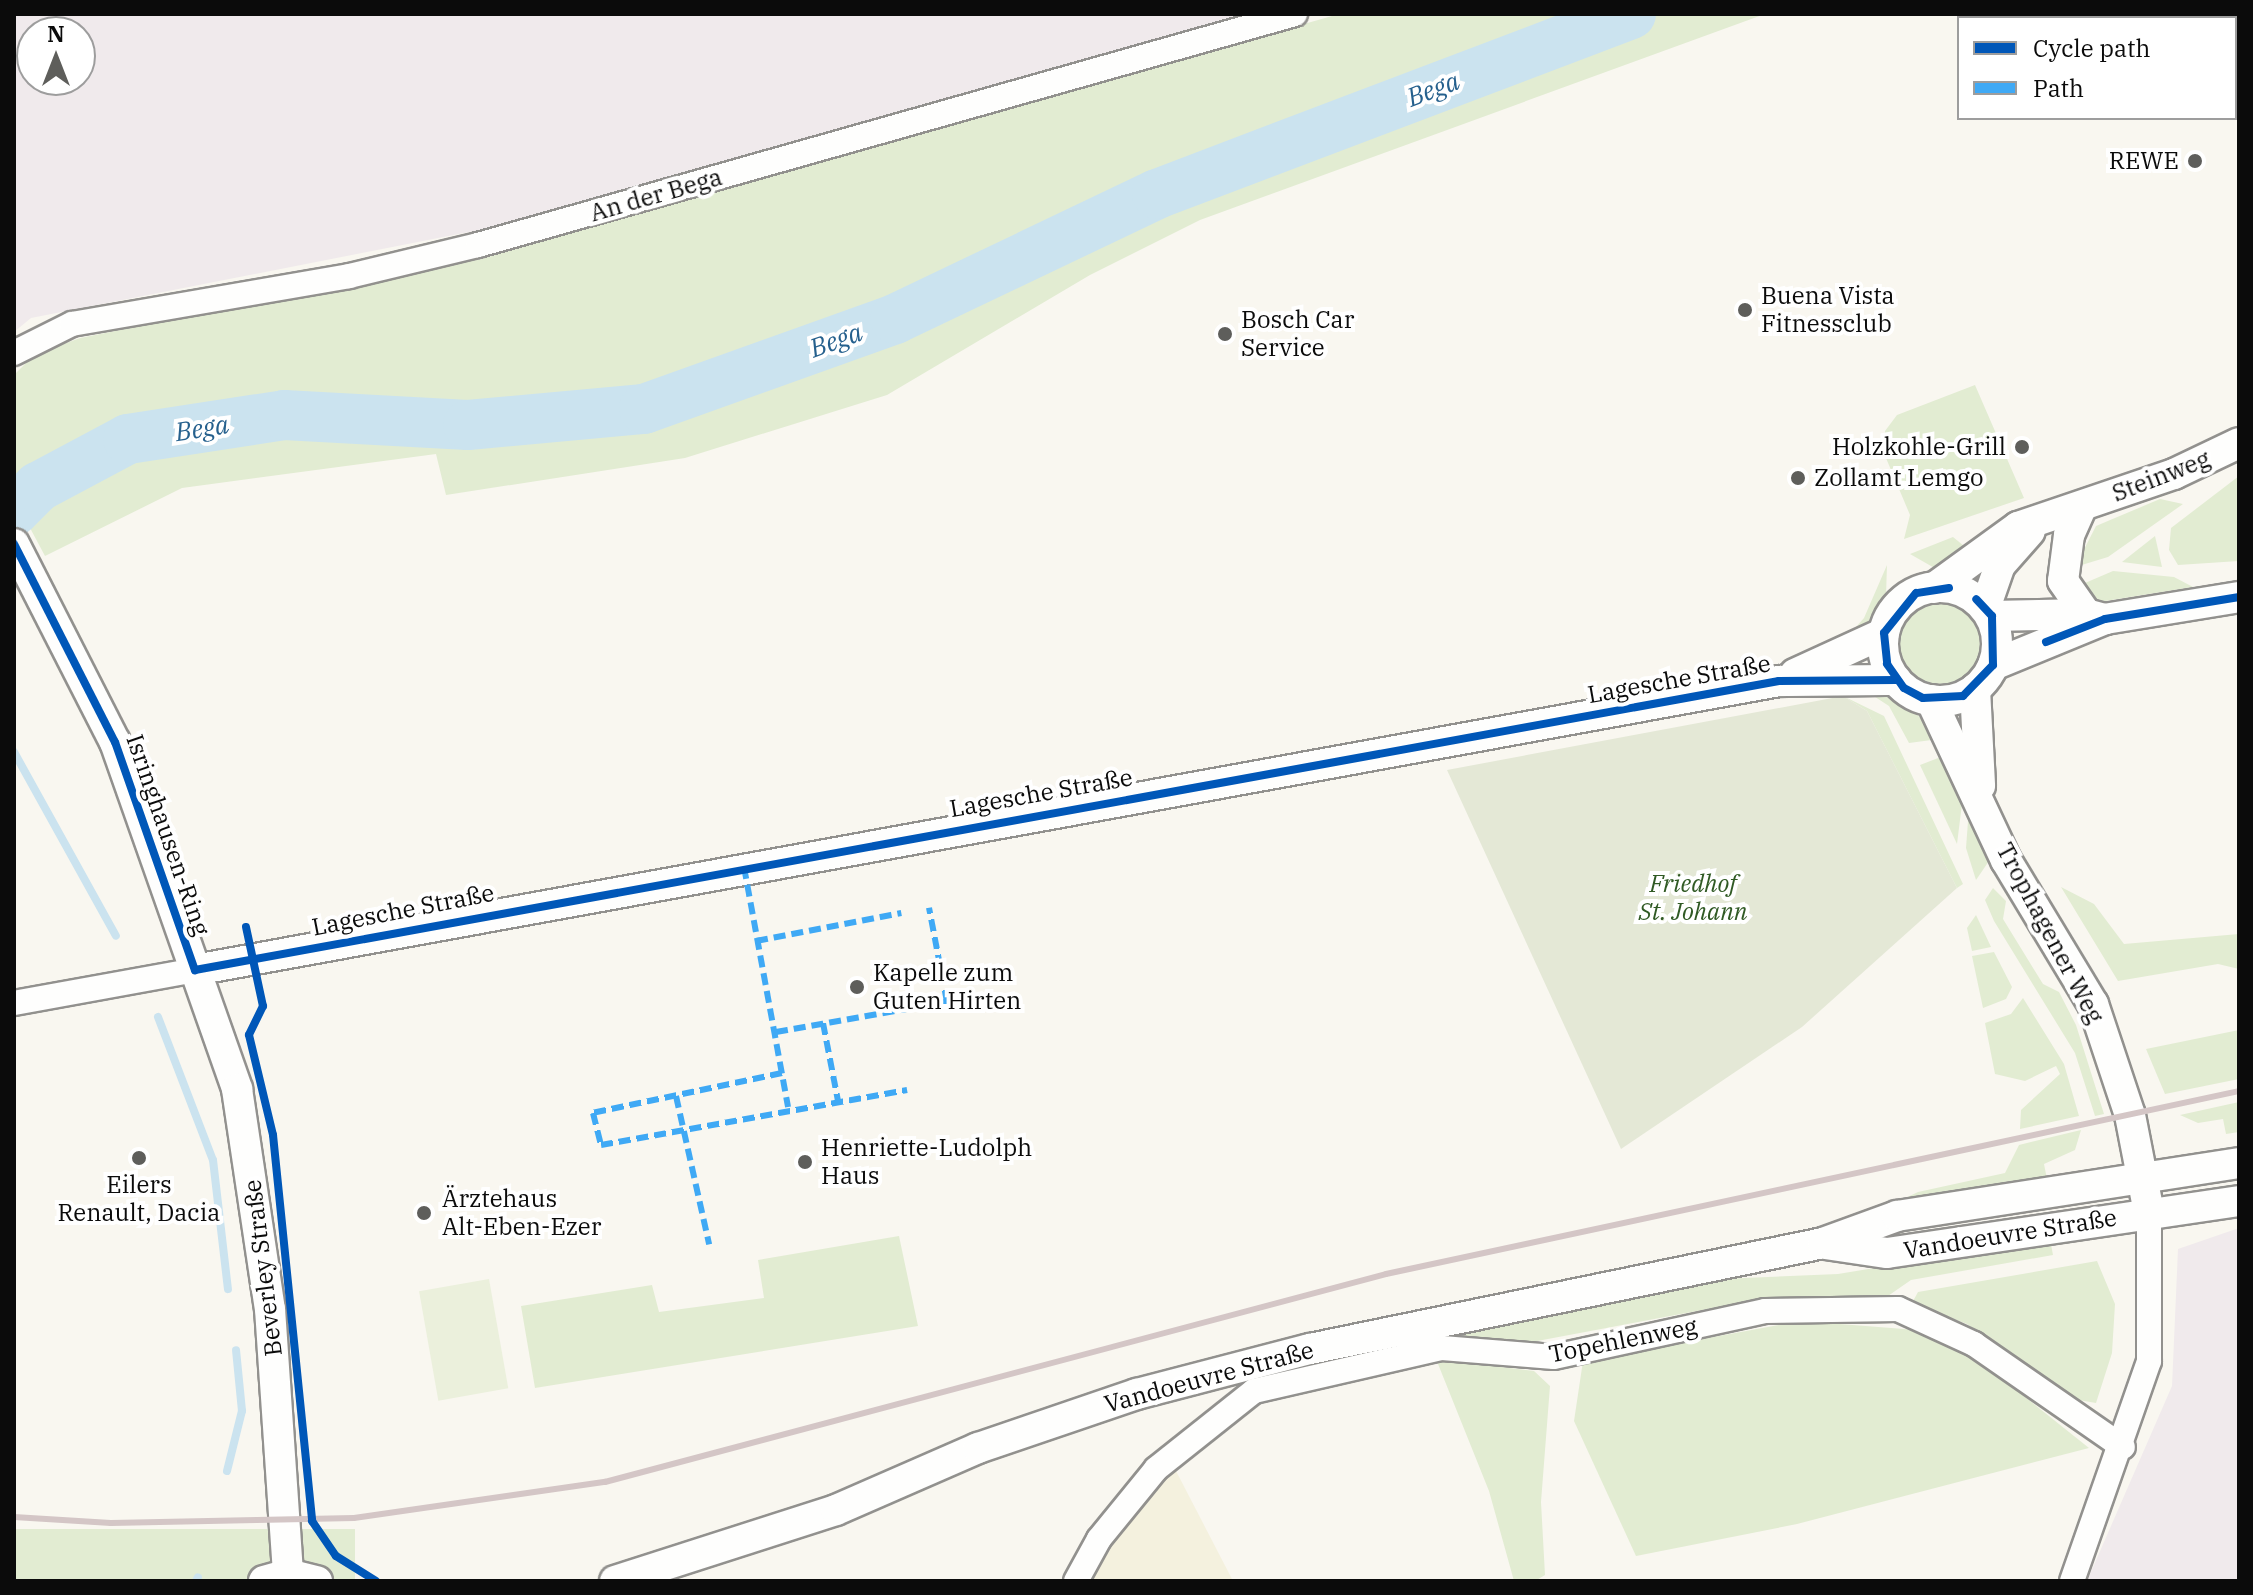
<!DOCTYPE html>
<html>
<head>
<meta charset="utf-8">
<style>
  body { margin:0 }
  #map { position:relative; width:2253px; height:1595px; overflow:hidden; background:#f9f7f0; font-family:"IBM Plex Serif",serif }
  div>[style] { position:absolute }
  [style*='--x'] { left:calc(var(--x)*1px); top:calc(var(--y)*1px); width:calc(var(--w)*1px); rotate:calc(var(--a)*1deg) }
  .industrial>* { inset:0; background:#f0eaec }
  .farmland>* { inset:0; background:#f4f1de }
  .green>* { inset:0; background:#e2ecd2; transform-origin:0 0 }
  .round { border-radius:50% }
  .cemetery>* { inset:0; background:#e4e8d6 }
  .pitch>* { inset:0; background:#ebf0dc; transform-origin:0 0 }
  .stream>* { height:8px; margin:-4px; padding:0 4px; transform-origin:4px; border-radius:4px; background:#cbe3ef }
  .river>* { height:50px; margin:-25px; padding:0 25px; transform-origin:25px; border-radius:25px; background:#cbe3ef }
  .roads { filter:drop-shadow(2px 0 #92918e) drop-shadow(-2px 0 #92918e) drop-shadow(0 2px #92918e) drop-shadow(0 -2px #92918e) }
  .minor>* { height:24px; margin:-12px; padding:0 12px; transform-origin:12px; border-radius:12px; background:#fefefd }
  .tertiary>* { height:30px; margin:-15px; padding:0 15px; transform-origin:15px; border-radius:15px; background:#fefefd }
  .tertiary>.ring { margin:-15px; padding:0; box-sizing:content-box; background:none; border:30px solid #fefefd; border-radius:50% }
  .rail>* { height:6px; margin:-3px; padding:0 3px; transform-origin:3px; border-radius:3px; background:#d4c6c6 }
  .quiet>* { height:6px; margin-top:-3px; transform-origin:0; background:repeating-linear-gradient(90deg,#3fa9f5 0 12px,transparent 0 18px) }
  .cycleway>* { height:8px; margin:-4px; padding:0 4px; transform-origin:4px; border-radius:4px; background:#0057b8 }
  .dots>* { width:22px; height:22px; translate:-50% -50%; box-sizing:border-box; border:4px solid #fff; border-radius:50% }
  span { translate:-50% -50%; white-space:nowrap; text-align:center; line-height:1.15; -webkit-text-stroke:8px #fff; paint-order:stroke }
  .poi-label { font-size:24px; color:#0b0b0b }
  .right { translate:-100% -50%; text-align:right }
  .left { translate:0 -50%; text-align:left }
  .street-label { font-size:24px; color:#0b0b0b }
  .park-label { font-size:24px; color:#305a24; font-style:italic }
  .water-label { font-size:26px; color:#25608d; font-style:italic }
  .frame { position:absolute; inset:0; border:16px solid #0b0b0b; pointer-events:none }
  .legend { position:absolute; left:1957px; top:16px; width:280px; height:104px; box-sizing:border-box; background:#fff; border:2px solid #9d9d9d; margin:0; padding:10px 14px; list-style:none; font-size:24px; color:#0b0b0b }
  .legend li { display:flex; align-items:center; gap:16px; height:40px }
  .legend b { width:40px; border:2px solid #9d9d9d }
  .north { position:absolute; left:16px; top:16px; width:80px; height:80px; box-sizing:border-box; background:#fff; border:2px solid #9d9d9d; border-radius:50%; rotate:0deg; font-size:22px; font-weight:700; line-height:32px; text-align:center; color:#0b0b0b }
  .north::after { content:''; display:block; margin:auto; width:28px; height:36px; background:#5e5e5b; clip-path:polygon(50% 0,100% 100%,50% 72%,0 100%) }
</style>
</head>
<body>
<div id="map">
  <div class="industrial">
    <div style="clip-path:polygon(evenodd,14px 14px,1273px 14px,484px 229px,31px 318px,14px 332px,14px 14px,32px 32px,80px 32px,80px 80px,32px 80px,32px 32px)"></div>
    <div style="clip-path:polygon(2239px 1228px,2239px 1581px,2087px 1581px,2172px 1386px,2178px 1249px)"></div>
  </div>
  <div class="farmland">
    <div style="clip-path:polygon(1175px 1469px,1233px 1581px,1080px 1581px,1145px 1492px)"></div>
  </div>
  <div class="green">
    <div style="clip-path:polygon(1339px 14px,1765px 14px,1200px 220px,1090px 275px,887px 395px,685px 458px,446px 495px,436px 454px,182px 488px,45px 556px,14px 498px,14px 375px,34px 355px,80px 338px,481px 259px)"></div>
    <div style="clip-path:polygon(1975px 385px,2024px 498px,1904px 539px,1910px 515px,1883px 451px,1885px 431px,1897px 415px)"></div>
    <div style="clip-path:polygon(2239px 476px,2239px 561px,2178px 565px,2169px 550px,2171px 528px)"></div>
    <div style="clip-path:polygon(2160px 499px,2183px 504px,2108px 557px,2075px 567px,2096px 526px)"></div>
    <div style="clip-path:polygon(2155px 536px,2162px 567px,2122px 562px)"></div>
    <div style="clip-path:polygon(1953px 537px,1969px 550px,1938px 570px,1910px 554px)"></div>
    <div style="clip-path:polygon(1887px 565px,1886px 596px,1869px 624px,1848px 636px,1864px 618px)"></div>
    <div style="clip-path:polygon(2113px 571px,2174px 577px,2193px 587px,2099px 602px,2078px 586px)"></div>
    <div class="round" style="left:1899px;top:602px;width:82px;height:82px"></div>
    <div style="clip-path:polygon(1881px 691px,1914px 711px,1939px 739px,1909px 743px,1889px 706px,1869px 693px)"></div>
    <div style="clip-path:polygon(1843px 696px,1884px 716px,1963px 884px,1957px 888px,1867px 711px)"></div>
    <div style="clip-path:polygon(1946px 755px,1963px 796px,1957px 844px,1920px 765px)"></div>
    <div style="clip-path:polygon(1969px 808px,1989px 861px,1976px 880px,1966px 848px)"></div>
    <div style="clip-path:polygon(2061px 887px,2094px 904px,2124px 944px,2239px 934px,2239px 969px,2218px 964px,2118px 981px)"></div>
    <div style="clip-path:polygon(1993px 888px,2006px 901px,2003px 919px,2043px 984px,2059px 992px,2076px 1025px,2104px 1114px,2095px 1116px,2075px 1053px,1994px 921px,1985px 900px)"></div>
    <div style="clip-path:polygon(1976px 915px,1991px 947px,1972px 951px,1967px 928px)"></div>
    <div style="clip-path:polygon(1994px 952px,2012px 987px,2006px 999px,1983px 1008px,1972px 956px)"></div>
    <div style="clip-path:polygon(2023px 998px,2064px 1064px,2079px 1116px,2020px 1129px,2021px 1110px,2060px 1074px,2056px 1066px,2025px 1081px,1995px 1074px,1985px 1023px,2011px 1014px)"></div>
    <div style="clip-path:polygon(2239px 1030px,2239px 1079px,2165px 1094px,2146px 1049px)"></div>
    <div style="clip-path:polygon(2239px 1102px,2239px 1132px,2226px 1134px,2223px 1119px,2198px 1123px,2180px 1115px)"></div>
    <div style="clip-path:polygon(2081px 1130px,2075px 1150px,2044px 1164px,2047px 1179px,1878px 1211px,1918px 1192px,2005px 1173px,2019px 1145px)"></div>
    <div style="left:2050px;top:1195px;width:13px;height:164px;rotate:81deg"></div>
    <div style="clip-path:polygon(899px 1236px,918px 1326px,535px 1388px,521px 1306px,652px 1285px,659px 1312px,764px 1298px,758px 1260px)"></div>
    <div style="clip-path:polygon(2050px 1239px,2053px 1255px,1911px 1280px,1885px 1298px,1734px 1304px,1505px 1347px,1420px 1342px,1696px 1280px,1838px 1274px)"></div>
    <div style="clip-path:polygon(2097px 1261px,2115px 1304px,2112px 1353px,2096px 1403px,2073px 1399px,1967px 1324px,1912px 1303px,1918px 1292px)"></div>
    <div style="clip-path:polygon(1801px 1321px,1917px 1330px,1975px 1357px,2089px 1448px,1797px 1524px,1636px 1556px,1574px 1421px,1583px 1361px)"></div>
    <div style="clip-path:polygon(1436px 1359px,1534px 1371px,1550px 1386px,1541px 1502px,1545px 1575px,1535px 1581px,1514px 1581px,1489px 1491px)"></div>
    <div style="left:14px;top:1529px;width:341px;height:52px"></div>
  </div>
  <div class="cemetery">
    <div style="clip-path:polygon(1843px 696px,1867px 711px,1957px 888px,1802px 1027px,1621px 1149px,1447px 770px)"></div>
  </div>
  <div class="pitch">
    <div style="left:489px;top:1279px;width:111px;height:71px;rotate:80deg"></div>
  </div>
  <div class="stream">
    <div style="--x:14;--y:752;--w:210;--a:61"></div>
    <div style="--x:158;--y:1017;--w:153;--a:69"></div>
    <div style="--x:213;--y:1160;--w:130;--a:83.4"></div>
    <div style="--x:227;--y:1471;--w:62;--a:-76"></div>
    <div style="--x:242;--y:1411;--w:61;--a:-95.6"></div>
    <div style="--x:196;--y:1581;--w:4;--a:-63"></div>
  </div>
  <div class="river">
    <div style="--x:14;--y:511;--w:34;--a:-45"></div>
    <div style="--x:38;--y:487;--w:102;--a:-28.1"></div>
    <div style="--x:128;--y:439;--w:158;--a:-8.7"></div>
    <div style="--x:284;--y:415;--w:184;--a:3.1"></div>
    <div style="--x:468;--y:425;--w:177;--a:-5.2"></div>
    <div style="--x:644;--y:409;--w:267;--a:-19.7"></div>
    <div style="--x:895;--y:319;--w:290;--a:-25.5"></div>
    <div style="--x:1157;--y:194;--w:507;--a:-20.79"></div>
  </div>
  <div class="roads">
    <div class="minor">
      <div style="--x:14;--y:353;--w:65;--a:-26.6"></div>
      <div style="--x:72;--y:324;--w:281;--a:-9.8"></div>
      <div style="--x:349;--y:276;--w:133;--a:-13.5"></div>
      <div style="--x:478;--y:245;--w:849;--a:-15.79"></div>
      <div style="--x:14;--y:1003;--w:184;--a:-10.3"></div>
      <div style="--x:1076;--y:1581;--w:48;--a:-61.3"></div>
      <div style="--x:1099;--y:1539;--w:90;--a:-50.8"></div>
      <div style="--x:1156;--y:1469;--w:125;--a:-38.5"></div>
      <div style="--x:1254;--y:1391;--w:193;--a:-12.9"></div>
      <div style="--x:1442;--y:1348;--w:112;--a:4.6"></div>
      <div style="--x:1554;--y:1357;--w:216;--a:-12.3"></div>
      <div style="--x:1765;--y:1311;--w:133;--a:-0.9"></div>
      <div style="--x:1898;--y:1309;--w:84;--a:24.7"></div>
      <div style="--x:1974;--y:1344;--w:181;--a:34.7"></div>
      <div style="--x:2072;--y:1581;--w:233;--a:-70.7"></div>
      <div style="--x:2149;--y:1361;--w:148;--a:-90"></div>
    </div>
    <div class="tertiary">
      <div style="--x:2082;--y:506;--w:32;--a:114"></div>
      <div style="--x:2069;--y:535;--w:46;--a:97.4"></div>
      <div style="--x:2063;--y:581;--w:40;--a:55.1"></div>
      <div style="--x:2086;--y:614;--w:20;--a:15"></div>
      <div style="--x:14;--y:544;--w:222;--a:63"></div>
      <div style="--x:115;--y:742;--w:368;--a:70.6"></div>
      <div style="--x:237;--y:1089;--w:222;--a:81.5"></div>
      <div style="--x:270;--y:1309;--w:266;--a:86.1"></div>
      <div class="ring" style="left:1883px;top:587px;width:84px;height:84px"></div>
      <div style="--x:1934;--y:588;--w:104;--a:-36"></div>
      <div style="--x:2018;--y:527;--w:165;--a:-18.8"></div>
      <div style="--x:2174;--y:474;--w:72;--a:-25.5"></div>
      <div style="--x:1985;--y:608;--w:46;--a:-70.8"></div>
      <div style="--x:2000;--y:565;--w:45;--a:-48.6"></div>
      <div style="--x:1992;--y:616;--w:94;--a:-1.2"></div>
      <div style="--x:1993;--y:665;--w:121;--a:-22.3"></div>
      <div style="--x:2105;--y:619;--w:136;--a:-9.3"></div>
      <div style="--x:1795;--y:674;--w:98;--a:-24.7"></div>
      <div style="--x:1975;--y:689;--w:97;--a:87"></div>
      <div style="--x:1931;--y:700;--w:177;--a:64.9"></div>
      <div style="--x:2006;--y:860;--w:168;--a:58.9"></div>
      <div style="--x:2093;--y:1004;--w:117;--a:71.6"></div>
      <div style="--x:2130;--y:1115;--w:100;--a:79"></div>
      <div style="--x:195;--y:970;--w:1610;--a:-10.34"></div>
      <div style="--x:1779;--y:681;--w:117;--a:-0.5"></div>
      <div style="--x:1825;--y:1244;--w:63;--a:8.3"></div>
      <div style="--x:1887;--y:1253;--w:356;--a:-8.4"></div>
      <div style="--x:264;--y:1581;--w:25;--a:-16"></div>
      <div style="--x:288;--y:1574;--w:30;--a:14"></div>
      <div style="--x:615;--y:1581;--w:232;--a:-17.8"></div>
      <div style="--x:836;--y:1510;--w:155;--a:-23.6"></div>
      <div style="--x:978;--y:1448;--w:168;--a:-18.8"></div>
      <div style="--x:1137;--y:1394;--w:179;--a:-14.6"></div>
      <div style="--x:1310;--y:1349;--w:524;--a:-11.67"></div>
      <div style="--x:1823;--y:1243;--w:79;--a:-20"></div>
      <div style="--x:1897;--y:1216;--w:346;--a:-8.8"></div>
    </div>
  </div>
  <div class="rail">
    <div style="--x:14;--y:1517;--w:97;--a:3.5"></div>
    <div style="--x:111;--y:1523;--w:243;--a:-1.2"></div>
    <div style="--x:354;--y:1518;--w:254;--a:-8.2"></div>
    <div style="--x:605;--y:1482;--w:808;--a:-14.91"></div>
    <div style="--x:1386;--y:1274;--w:872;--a:-12.11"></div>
  </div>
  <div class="quiet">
    <div style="--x:744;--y:867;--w:244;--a:79.6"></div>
    <div style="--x:756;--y:941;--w:148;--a:-10.9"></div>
    <div style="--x:823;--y:1023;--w:79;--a:79.1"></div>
    <div style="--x:776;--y:1032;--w:174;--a:-10"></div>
    <div style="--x:947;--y:1002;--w:96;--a:-100.8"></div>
    <div style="--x:782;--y:1073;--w:193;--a:168.1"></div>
    <div style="--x:593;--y:1113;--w:33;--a:76"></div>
    <div style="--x:601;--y:1145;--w:311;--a:-10.2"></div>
    <div style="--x:676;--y:1096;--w:152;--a:77.4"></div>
  </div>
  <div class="cycleway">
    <div style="--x:14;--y:544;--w:222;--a:63"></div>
    <div style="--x:115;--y:742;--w:242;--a:70.7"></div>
    <div style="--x:195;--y:970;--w:1610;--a:-10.34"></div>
    <div style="--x:1779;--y:681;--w:117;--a:-0.5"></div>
    <div style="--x:1949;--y:588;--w:33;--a:171"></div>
    <div style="--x:1916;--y:593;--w:51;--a:128.7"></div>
    <div style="--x:1884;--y:633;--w:31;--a:84"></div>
    <div style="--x:1887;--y:664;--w:29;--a:55"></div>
    <div style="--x:1904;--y:688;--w:21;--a:28"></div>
    <div style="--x:1923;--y:698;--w:40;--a:-2.9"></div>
    <div style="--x:1963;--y:696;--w:43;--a:-45.9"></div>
    <div style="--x:1993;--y:665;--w:49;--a:-91.2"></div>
    <div style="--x:1992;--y:616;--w:23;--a:-133"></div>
    <div style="--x:2046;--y:642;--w:63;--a:-21.3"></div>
    <div style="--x:2105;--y:619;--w:136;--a:-9.3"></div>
    <div style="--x:246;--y:927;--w:81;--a:77.9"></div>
    <div style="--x:263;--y:1006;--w:32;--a:116"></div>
    <div style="--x:249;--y:1035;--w:103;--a:76.5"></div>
    <div style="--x:273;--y:1135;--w:388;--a:84.2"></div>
    <div style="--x:312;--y:1521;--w:42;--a:55.6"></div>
    <div style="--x:336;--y:1556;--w:47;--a:32"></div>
  </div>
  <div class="dots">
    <div style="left:2195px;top:161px;background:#5e5e5b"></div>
    <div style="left:1745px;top:310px;background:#5e5e5b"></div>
    <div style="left:1225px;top:334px;background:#5e5e5b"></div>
    <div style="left:2022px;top:447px;background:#5e5e5b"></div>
    <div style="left:1798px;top:478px;background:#5e5e5b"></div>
    <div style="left:857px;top:987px;background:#5e5e5b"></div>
    <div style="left:139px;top:1158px;background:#5e5e5b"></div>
    <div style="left:805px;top:1162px;background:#5e5e5b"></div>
    <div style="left:424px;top:1213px;background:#5e5e5b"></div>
  </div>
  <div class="poi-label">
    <span class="right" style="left:2179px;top:161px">REWE</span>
    <span class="left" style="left:1761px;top:310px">Buena Vista<br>Fitnessclub</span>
    <span class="left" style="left:1241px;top:334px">Bosch Car<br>Service</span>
    <span class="right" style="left:2006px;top:447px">Holzkohle-Grill</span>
    <span class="left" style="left:1814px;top:478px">Zollamt Lemgo</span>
    <span class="left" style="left:873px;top:987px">Kapelle zum<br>Guten Hirten</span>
    <span class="left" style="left:821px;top:1162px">Henriette-Ludolph<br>Haus</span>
    <span style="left:139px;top:1199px">Eilers<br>Renault, Dacia</span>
    <span class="left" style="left:442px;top:1213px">Ärztehaus<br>Alt-Eben-Ezer</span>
  </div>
  <div class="street-label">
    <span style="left:656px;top:195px;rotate:-16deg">An der Bega</span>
    <span style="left:2161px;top:476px;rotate:-21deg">Steinweg</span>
    <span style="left:1679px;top:679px;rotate:-10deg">Lagesche Straße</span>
    <span style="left:1041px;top:793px;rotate:-10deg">Lagesche Straße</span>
    <span style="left:168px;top:835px;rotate:71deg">Isringhausen-Ring</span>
    <span style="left:403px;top:910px;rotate:-11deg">Lagesche Straße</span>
    <span style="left:2050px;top:933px;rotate:62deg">Trophagener Weg</span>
    <span style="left:2010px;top:1234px;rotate:-9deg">Vandoeuvre Straße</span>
    <span style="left:263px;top:1268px;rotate:-97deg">Beverley Straße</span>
    <span style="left:1623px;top:1340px;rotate:-11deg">Topehlenweg</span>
    <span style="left:1209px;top:1377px;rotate:-15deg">Vandoeuvre Straße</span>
  </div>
  <div class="park-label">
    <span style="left:1693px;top:898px">Friedhof<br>St. Johann</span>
  </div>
  <div class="water-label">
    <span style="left:1433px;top:89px;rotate:-21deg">Bega</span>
    <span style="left:836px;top:340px;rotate:-20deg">Bega</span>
    <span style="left:202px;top:428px;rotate:-9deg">Bega</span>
  </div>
  <div class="frame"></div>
  <ul class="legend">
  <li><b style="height:10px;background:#0057b8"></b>Cycle path</li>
  <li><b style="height:10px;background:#3fa9f5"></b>Path</li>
  </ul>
  <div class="north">N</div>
</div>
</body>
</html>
